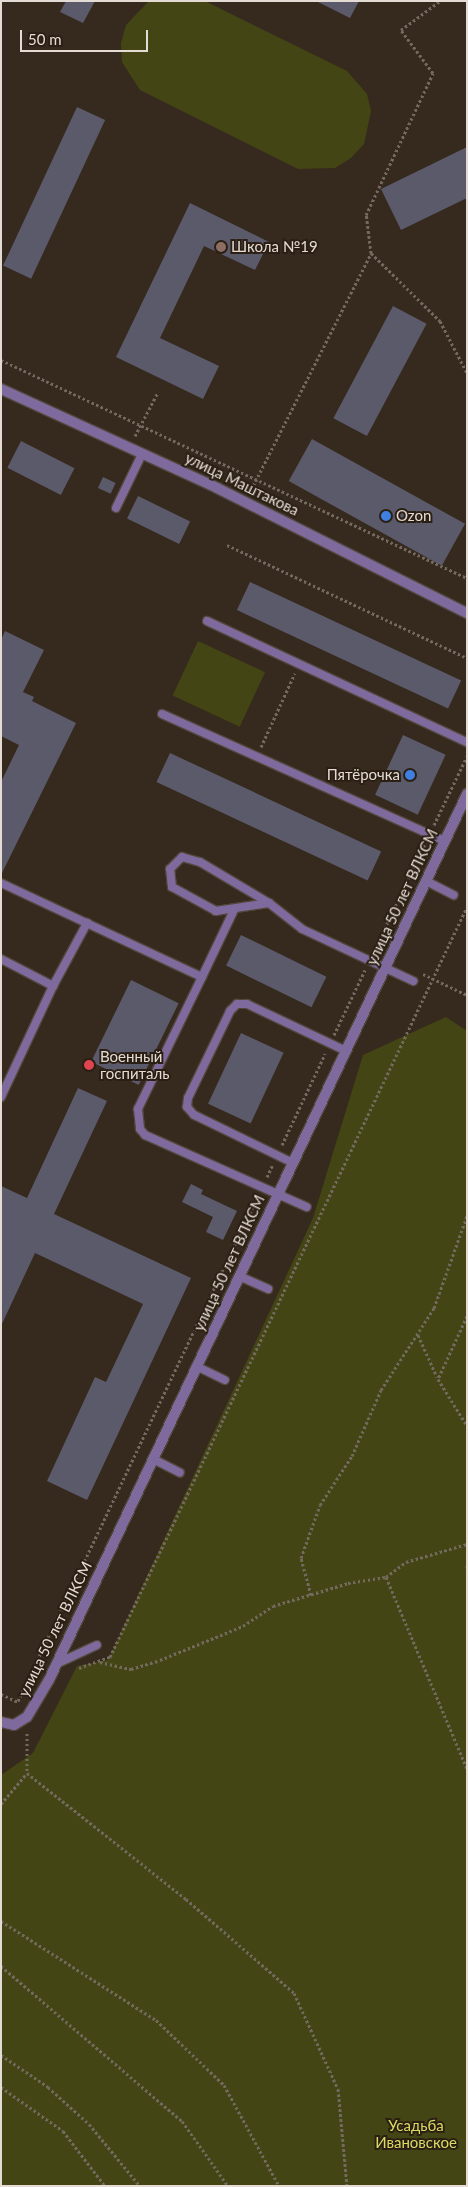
<!DOCTYPE html>
<html>
<head>
<meta charset="utf-8">
<style>
  body { margin:0 }
  #map { position:relative; width:468px; height:2187px; overflow:hidden; background:#36291d; font-family:Lato,sans-serif }
  div>[style] { position:absolute }
  [style*='--x'] { left:calc(var(--x)*1px); top:calc(var(--y)*1px); width:calc(var(--w)*1px); rotate:calc(var(--a)*1deg) }
  .green>* { inset:0; background:#444514; transform-origin:0 0 }
  .building>* { inset:0; background:#5b5a6b; transform-origin:0 0 }
  .path>* { height:3px; margin-top:-1.5px; transform-origin:0; background:repeating-linear-gradient(90deg,#74695e 0 2.5px,transparent 0 5px) }
  .roads { filter:drop-shadow(1px 0 #52463a) drop-shadow(-1px 0 #52463a) drop-shadow(0 1px #52463a) drop-shadow(0 -1px #52463a) }
  .lane>* { height:8px; margin:-4px; padding:0 4px; transform-origin:4px; border-radius:4px; background:#7e6a9c }
  .street>* { height:10px; margin:-5px; padding:0 5px; transform-origin:5px; border-radius:5px; background:#7e6a9c }
  .dots>* { width:14px; height:14px; translate:-50% -50%; box-sizing:border-box; border:2px solid #2b1f14; border-radius:50% }
  span { translate:-50% -50%; white-space:nowrap; text-align:center; line-height:1.15; -webkit-text-stroke:4px #2b1f14; paint-order:stroke }
  .poi-label { font-size:15px; color:#e4dcd4 }
  .left { translate:0 -50%; text-align:left }
  .right { translate:-100% -50%; text-align:right }
  .street-label { font-size:15px; color:#e4dcd4 }
  .park-label { font-size:15px; color:#d9dc60 }
  .frame { position:absolute; inset:0; border:2px solid #e4dcd4; pointer-events:none }
  .scale { position:absolute; left:20px; top:30px; width:128px; height:22px; box-sizing:border-box; border:2px solid #e4dcd4; border-top:0; padding-left:6px; font-size:15px; line-height:18px; white-space:nowrap; color:#e4dcd4; -webkit-text-stroke:4px #2b1f14; paint-order:stroke }
</style>
</head>
<body>
<div id="map">
  <div class="green">
    <div style="clip-path:polygon(149px 1px,205px 1px,347px 71px,367px 94px,371px 111px,364px 144px,351px 158px,335px 168px,298px 169px,140px 90px,122px 62px,121px 43px,126px 25px)"></div>
    <div style="left:198px;top:641px;width:74px;height:60px;rotate:25deg"></div>
    <div style="clip-path:polygon(446px 1017px,467px 1031px,467px 2186px,1px 2186px,1px 1775px,33px 1753px,77px 1666px,108px 1660px,313px 1218px,363px 1055px)"></div>
  </div>
  <div class="building">
    <div style="clip-path:polygon(66px 1px,95px 1px,83px 23px,60px 12px)"></div>
    <div style="clip-path:polygon(316px 1px,359px 1px,350px 18px)"></div>
    <div style="left:77px;top:107px;width:31px;height:175px;rotate:25deg"></div>
    <div style="clip-path:polygon(467px 147px,467px 198px,401px 230px,381px 189px)"></div>
    <div style="clip-path:polygon(190px 203px,269px 242px,255px 270px,204px 246px,160px 338px,219px 366px,203px 399px,116px 357px)"></div>
    <div style="left:393px;top:306px;width:38px;height:127px;rotate:28deg"></div>
    <div style="left:312px;top:439px;width:175px;height:48px;rotate:29deg"></div>
    <div style="left:21px;top:441px;width:60px;height:30px;rotate:27deg"></div>
    <div style="left:103px;top:477px;width:14px;height:12px;rotate:25deg"></div>
    <div style="left:138px;top:496px;width:58px;height:25px;rotate:26deg"></div>
    <div style="left:250px;top:582px;width:233px;height:31px;rotate:25deg"></div>
    <div style="clip-path:polygon(5px 631px,44px 650px,23px 692px,34px 697px,32px 701px,76px 723px,1px 875px,1px 782px,19px 745px,1px 736px,1px 640px)"></div>
    <div style="left:403px;top:735px;width:47px;height:66px;rotate:25deg"></div>
    <div style="left:170px;top:753px;width:233px;height:32px;rotate:25deg"></div>
    <div style="left:241px;top:935px;width:95px;height:34px;rotate:26deg"></div>
    <div style="left:131px;top:980px;width:53px;height:91px;rotate:26deg"></div>
    <div style="left:241px;top:1033px;width:47px;height:78px;rotate:25deg"></div>
    <div style="clip-path:polygon(78px 1088px,107px 1101px,54px 1214px,191px 1278px,87px 1500px,47px 1481px,95px 1377px,106px 1382px,143px 1304px,35px 1253px,1px 1326px,1px 1186px,27px 1198px)"></div>
    <div style="clip-path:polygon(191px 1184px,203px 1190px,201px 1194px,237px 1211px,223px 1240px,206px 1232px,213px 1217px,182px 1202px)"></div>
  </div>
  <div class="path">
    <div style="--x:371;--y:253;--w:97;--a:44.6"></div>
    <div style="--x:440;--y:321;--w:59;--a:62.6"></div>
    <div style="--x:1;--y:360;--w:514;--a:25.07"></div>
    <div style="--x:135;--y:436;--w:50;--a:-62.4"></div>
    <div style="--x:251;--y:490;--w:266;--a:-63.1"></div>
    <div style="--x:371;--y:253;--w:38;--a:-97"></div>
    <div style="--x:366;--y:215;--w:157;--a:-64.7"></div>
    <div style="--x:433;--y:73;--w:54;--a:-126.7"></div>
    <div style="--x:401;--y:30;--w:49;--a:-36.6"></div>
    <div style="--x:227;--y:545;--w:265;--a:25.2"></div>
    <div style="--x:261;--y:747;--w:81;--a:-65.3"></div>
    <div style="--x:434;--y:825;--w:76;--a:-64.4"></div>
    <div style="--x:374;--y:951;--w:119;--a:-64.5"></div>
    <div style="--x:423;--y:974;--w:49;--a:25.5"></div>
    <div style="--x:334;--y:1035;--w:72;--a:-64.5"></div>
    <div style="--x:282;--y:1145;--w:101;--a:-64.7"></div>
    <div style="--x:267;--y:1177;--w:14;--a:-65"></div>
    <div style="--x:467;--y:1316;--w:69;--a:114.7"></div>
    <div style="--x:438;--y:1379;--w:55;--a:58.3"></div>
    <div style="--x:418;--y:1335;--w:46;--a:65.7"></div>
    <div style="--x:467;--y:1565;--w:6;--a:90"></div>
    <div style="--x:386;--y:1577;--w:208;--a:67.1"></div>
    <div style="--x:311;--y:1595;--w:38;--a:-105"></div>
    <div style="--x:301;--y:1558;--w:56;--a:-70.3"></div>
    <div style="--x:320;--y:1505;--w:59;--a:-56.9"></div>
    <div style="--x:352;--y:1456;--w:72;--a:-66.3"></div>
    <div style="--x:381;--y:1390;--w:98;--a:-57.1"></div>
    <div style="--x:434;--y:1308;--w:98;--a:-70.3"></div>
    <div style="--x:100;--y:1662;--w:32;--a:13"></div>
    <div style="--x:131;--y:1669;--w:30;--a:-17"></div>
    <div style="--x:160;--y:1660;--w:90;--a:-22.3"></div>
    <div style="--x:243;--y:1626;--w:36;--a:-34"></div>
    <div style="--x:273;--y:1606;--w:78;--a:-17"></div>
    <div style="--x:348;--y:1583;--w:38;--a:-9"></div>
    <div style="--x:386;--y:1577;--w:25;--a:-37"></div>
    <div style="--x:406;--y:1562;--w:64;--a:-16.4"></div>
    <div style="--x:79;--y:1668;--w:33;--a:-20"></div>
    <div style="--x:110;--y:1657;--w:831;--a:-64.55"></div>
    <div style="--x:1;--y:1694;--w:19;--a:25"></div>
    <div style="--x:18;--y:1701;--w:559;--a:-64.58"></div>
    <div style="--x:27;--y:1733;--w:40;--a:90"></div>
    <div style="--x:27;--y:1773;--w:203;--a:38.4"></div>
    <div style="--x:186;--y:1899;--w:143;--a:41"></div>
    <div style="--x:294;--y:1993;--w:106;--a:65.4"></div>
    <div style="--x:338;--y:2089;--w:97;--a:84.7"></div>
    <div style="--x:1;--y:1804;--w:40;--a:-50"></div>
    <div style="--x:1;--y:1921;--w:184;--a:32.6"></div>
    <div style="--x:156;--y:2020;--w:94;--a:43.7"></div>
    <div style="--x:224;--y:2085;--w:115;--a:61.4"></div>
    <div style="--x:1;--y:1966;--w:238;--a:40.6"></div>
    <div style="--x:182;--y:2121;--w:80;--a:54.7"></div>
    <div style="--x:1;--y:2055;--w:57;--a:34.2"></div>
    <div style="--x:48;--y:2087;--w:55;--a:42.1"></div>
    <div style="--x:89;--y:2124;--w:80;--a:50.6"></div>
    <div style="--x:1;--y:2087;--w:76;--a:35.4"></div>
    <div style="--x:63;--y:2131;--w:69;--a:52.6"></div>
  </div>
  <div class="roads">
    <div class="lane">
      <div style="--x:116;--y:508;--w:60;--a:-64.3"></div>
      <div style="--x:207;--y:621;--w:287;--a:25"></div>
      <div style="--x:162;--y:714;--w:310;--a:24.2"></div>
      <div style="--x:426;--y:881;--w:31;--a:27"></div>
      <div style="--x:1;--y:883;--w:222;--a:25.1"></div>
      <div style="--x:202;--y:977;--w:147;--a:115.9"></div>
      <div style="--x:138;--y:1109;--w:20;--a:84"></div>
      <div style="--x:140;--y:1129;--w:8;--a:50"></div>
      <div style="--x:145;--y:1135;--w:177;--a:24"></div>
      <div style="--x:269;--y:903;--w:54;--a:171.4"></div>
      <div style="--x:216;--y:911;--w:50;--a:-151.4"></div>
      <div style="--x:172;--y:887;--w:18;--a:-96"></div>
      <div style="--x:170;--y:869;--w:17;--a:-45"></div>
      <div style="--x:182;--y:857;--w:19;--a:16"></div>
      <div style="--x:200;--y:862;--w:80;--a:30.7"></div>
      <div style="--x:269;--y:903;--w:42;--a:38.2"></div>
      <div style="--x:302;--y:929;--w:123;--a:25.1"></div>
      <div style="--x:1;--y:959;--w:59;--a:27.4"></div>
      <div style="--x:53;--y:986;--w:72;--a:-61.6"></div>
      <div style="--x:202;--y:977;--w:74;--a:-64.5"></div>
      <div style="--x:1;--y:1097;--w:123;--a:-64.9"></div>
      <div style="--x:293;--y:1163;--w:110;--a:-154.1"></div>
      <div style="--x:194;--y:1115;--w:11;--a:-131"></div>
      <div style="--x:187;--y:1107;--w:9;--a:-84"></div>
      <div style="--x:188;--y:1098;--w:97;--a:-64.2"></div>
      <div style="--x:230;--y:1011;--w:10;--a:-45"></div>
      <div style="--x:237;--y:1004;--w:10;--a:0"></div>
      <div style="--x:247;--y:1004;--w:110;--a:25.4"></div>
      <div style="--x:239;--y:1276;--w:32;--a:24"></div>
      <div style="--x:196;--y:1366;--w:32;--a:26"></div>
      <div style="--x:153;--y:1459;--w:30;--a:27"></div>
      <div style="--x:56;--y:1664;--w:45;--a:-24.9"></div>
    </div>
    <div class="street">
      <div style="--x:1;--y:389;--w:238;--a:24.6"></div>
      <div style="--x:217;--y:488;--w:280;--a:26.6"></div>
      <div style="--x:1;--y:1722;--w:13;--a:13"></div>
      <div style="--x:14;--y:1725;--w:15;--a:-32"></div>
      <div style="--x:27;--y:1717;--w:43;--a:-59.3"></div>
      <div style="--x:49;--y:1680;--w:980;--a:-64.74"></div>
    </div>
  </div>
  <div class="dots">
    <div style="left:221px;top:247px;background:#8d6e63"></div>
    <div style="left:386px;top:516px;background:#3f7fe0"></div>
    <div style="left:410px;top:775px;background:#3f7fe0"></div>
    <div style="left:89px;top:1065px;background:#e0444e"></div>
  </div>
  <div class="poi-label">
    <span class="left" style="left:231px;top:247px">Школа №19</span>
    <span class="left" style="left:396px;top:516px">Ozon</span>
    <span class="right" style="left:400px;top:775px">Пятёрочка</span>
    <span class="left" style="left:100px;top:1065px">Военный<br>госпиталь</span>
  </div>
  <div class="street-label">
    <span style="left:242px;top:484px;rotate:26deg">улица Маштакова</span>
    <span style="left:402px;top:897px;rotate:-65deg">улица 50 лет ВЛКСМ</span>
    <span style="left:229px;top:1263px;rotate:-65deg">улица 50 лет ВЛКСМ</span>
    <span style="left:55px;top:1629px;rotate:-64deg">улица 50 лет ВЛКСМ</span>
  </div>
  <div class="park-label">
    <span style="left:416px;top:2134px">Усадьба<br>Ивановское</span>
  </div>
  <div class="frame"></div>
  <div class="scale">50 m</div>
</div>
</body>
</html>
